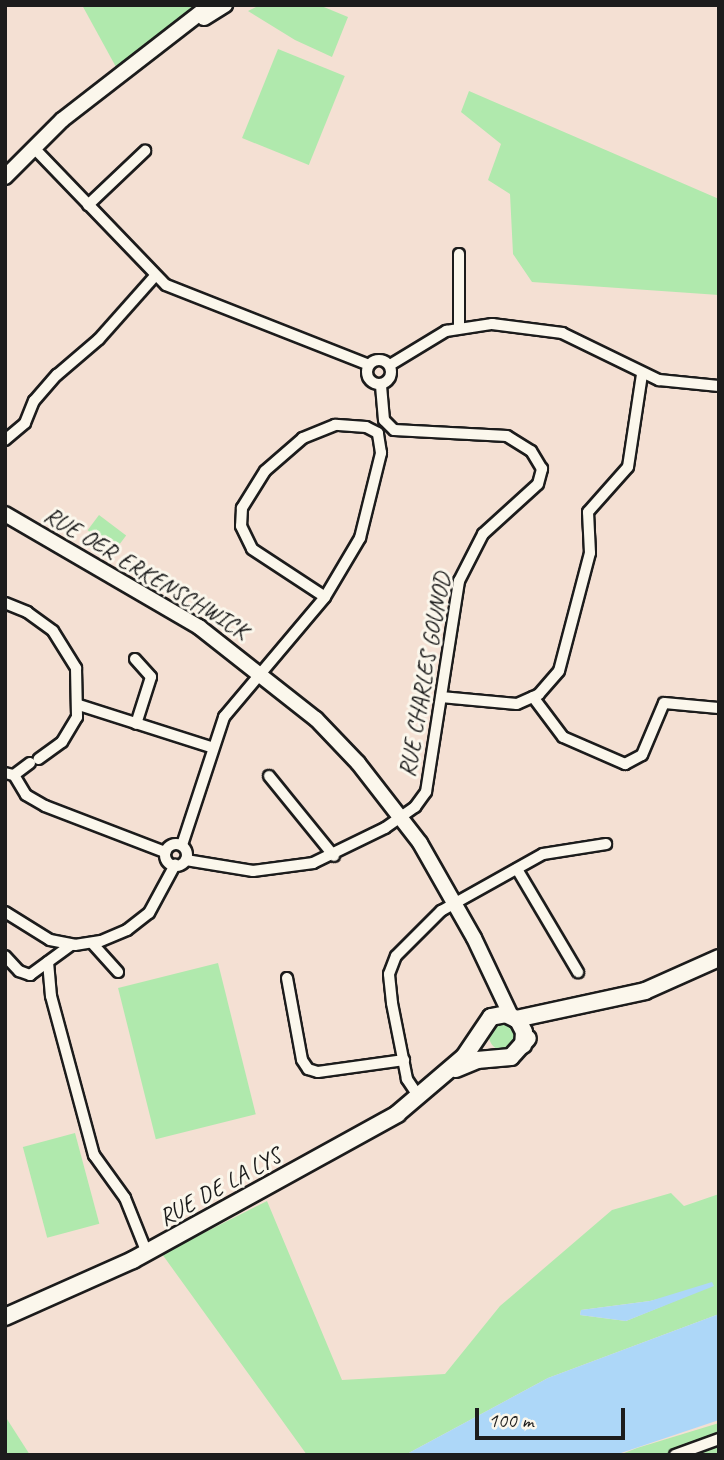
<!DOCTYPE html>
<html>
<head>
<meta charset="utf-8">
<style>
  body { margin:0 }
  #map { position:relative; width:724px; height:1460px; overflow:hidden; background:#f4e0d3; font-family:Caveat,sans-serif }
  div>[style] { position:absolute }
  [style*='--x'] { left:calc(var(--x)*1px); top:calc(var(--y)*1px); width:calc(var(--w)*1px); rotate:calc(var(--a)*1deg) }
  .green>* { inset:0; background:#b0e9ad; transform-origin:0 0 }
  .round { border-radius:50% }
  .water>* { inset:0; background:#add7f8 }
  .roads { filter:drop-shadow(2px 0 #1c1c1c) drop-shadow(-2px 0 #1c1c1c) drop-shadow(0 2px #1c1c1c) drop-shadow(0 -2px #1c1c1c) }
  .minor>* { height:10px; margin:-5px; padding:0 5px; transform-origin:5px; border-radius:5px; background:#fbf7ec }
  .minor>.ring { margin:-5px; padding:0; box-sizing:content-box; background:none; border:10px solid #fbf7ec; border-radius:50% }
  .tertiary>* { height:14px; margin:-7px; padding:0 7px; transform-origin:7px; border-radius:7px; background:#fbf7ec }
  .secondary>* { height:16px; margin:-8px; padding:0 8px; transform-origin:8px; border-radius:8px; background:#fbf7ec }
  span { translate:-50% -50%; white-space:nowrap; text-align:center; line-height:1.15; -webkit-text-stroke:6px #fbf7ec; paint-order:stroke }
  .street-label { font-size:24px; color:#1c1c1c }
  .frame { position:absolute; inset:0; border:7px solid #1c1c1c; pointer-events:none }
  .scale { position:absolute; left:475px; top:1408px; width:150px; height:32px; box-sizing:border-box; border:4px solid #1c1c1c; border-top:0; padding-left:9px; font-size:21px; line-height:24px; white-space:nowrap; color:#1c1c1c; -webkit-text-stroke:5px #fbf7ec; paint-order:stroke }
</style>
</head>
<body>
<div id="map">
  <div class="green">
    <div style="clip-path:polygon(82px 5px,201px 5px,116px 67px)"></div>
    <div style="clip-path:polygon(260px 5px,319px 5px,348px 17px,332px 57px,295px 40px,248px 11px)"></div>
    <div style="left:278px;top:49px;width:72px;height:96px;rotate:22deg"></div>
    <div style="clip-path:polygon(469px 91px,719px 199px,719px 295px,532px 282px,513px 254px,510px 194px,488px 180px,501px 144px,461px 112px)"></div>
    <div style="left:99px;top:515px;width:34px;height:19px;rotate:37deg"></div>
    <div style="left:218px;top:963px;width:156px;height:103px;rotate:76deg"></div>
    <div class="round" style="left:489px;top:1022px;width:28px;height:28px"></div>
    <div style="left:75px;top:1133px;width:94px;height:54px;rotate:75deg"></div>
    <div style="clip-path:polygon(evenodd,671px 1193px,684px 1206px,719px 1194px,719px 1314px,548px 1378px,405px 1455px,307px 1455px,162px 1254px,267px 1201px,342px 1380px,445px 1374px,500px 1306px,612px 1210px,671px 1193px,714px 1285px,626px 1321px,580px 1315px,581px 1310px,650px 1301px,714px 1285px)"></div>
    <div style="clip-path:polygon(5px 1416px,30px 1455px,5px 1455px)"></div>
    <div style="clip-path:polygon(719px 1423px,719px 1455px,619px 1455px,637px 1448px)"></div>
  </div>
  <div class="water">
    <div style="clip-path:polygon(712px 1282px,714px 1286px,626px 1321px,580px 1315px,581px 1310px,650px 1301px)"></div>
    <div style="clip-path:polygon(719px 1314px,719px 1420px,615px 1455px,405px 1455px,548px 1378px)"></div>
  </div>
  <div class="roads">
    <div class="minor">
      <div style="--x:34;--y:148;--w:190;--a:46.1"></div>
      <div style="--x:166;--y:285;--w:218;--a:21.5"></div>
      <div style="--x:88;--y:205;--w:79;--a:-43.5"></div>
      <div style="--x:459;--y:327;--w:73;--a:-90"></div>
      <div class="ring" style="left:367px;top:360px;width:14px;height:14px"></div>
      <div style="--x:390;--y:365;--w:66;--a:-31.3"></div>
      <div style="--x:446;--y:331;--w:47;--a:-8.7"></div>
      <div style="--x:492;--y:324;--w:71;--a:7.3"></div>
      <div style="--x:562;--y:333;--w:108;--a:25.9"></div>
      <div style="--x:659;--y:380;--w:60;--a:5.7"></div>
      <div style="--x:5;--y:440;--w:26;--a:-40"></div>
      <div style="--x:25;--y:423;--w:24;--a:-68"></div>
      <div style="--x:34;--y:401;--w:35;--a:-49"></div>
      <div style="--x:57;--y:375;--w:55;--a:-40.6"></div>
      <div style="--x:99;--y:339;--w:84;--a:-48.4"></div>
      <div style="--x:5;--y:603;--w:24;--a:22"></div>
      <div style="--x:27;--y:612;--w:32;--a:36"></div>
      <div style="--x:53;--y:631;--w:44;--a:58.1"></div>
      <div style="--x:76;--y:668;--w:49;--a:88.8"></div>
      <div style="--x:77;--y:717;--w:29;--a:121"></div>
      <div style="--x:62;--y:742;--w:29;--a:144"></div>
      <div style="--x:135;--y:659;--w:24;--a:48"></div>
      <div style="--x:151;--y:677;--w:49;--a:107.7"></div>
      <div style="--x:441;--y:697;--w:76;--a:5.3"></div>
      <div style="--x:517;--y:704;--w:24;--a:-24"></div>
      <div style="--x:539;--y:694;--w:30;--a:-49"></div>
      <div style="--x:559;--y:671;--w:122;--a:-75.3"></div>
      <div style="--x:590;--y:553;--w:41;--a:-92.8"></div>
      <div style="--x:588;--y:512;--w:60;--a:-48.4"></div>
      <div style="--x:628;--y:467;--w:94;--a:-81.4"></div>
      <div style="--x:533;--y:697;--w:50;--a:53.1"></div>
      <div style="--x:563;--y:737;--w:68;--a:23.5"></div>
      <div style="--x:625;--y:764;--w:19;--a:-28"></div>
      <div style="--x:642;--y:755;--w:56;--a:-67.1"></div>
      <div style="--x:664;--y:703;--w:55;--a:5.2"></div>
      <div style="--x:79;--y:705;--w:139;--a:17.7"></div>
      <div style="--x:5;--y:773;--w:9;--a:13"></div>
      <div style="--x:14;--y:775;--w:20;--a:-37"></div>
      <div style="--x:14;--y:775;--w:23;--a:59"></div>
      <div style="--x:26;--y:795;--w:22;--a:30"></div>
      <div style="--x:45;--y:806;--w:129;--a:21"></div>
      <div style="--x:269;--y:776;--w:103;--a:50.9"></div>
      <div class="ring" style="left:165px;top:844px;width:12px;height:12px"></div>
      <div style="--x:182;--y:845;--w:135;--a:-71.8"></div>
      <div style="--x:224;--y:717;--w:157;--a:-49.9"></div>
      <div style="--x:325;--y:597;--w:69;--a:-59.3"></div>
      <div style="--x:360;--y:538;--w:88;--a:-76.1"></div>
      <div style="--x:381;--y:453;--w:20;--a:-99"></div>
      <div style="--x:378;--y:433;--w:13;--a:-153"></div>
      <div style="--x:366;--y:427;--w:31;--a:-176"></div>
      <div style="--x:335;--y:425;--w:35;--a:158"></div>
      <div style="--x:303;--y:438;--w:50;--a:139"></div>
      <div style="--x:265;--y:471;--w:44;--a:121.9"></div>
      <div style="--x:242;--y:508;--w:18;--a:93"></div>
      <div style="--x:241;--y:526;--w:25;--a:64"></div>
      <div style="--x:252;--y:549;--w:87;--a:33.3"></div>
      <div style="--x:186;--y:860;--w:68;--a:9.3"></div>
      <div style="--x:253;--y:871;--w:61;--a:-7.6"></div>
      <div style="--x:313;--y:863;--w:80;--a:-25.9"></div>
      <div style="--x:385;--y:828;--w:37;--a:-35"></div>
      <div style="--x:415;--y:807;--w:19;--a:-54"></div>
      <div style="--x:426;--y:792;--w:214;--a:-81.1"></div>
      <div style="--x:459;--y:581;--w:53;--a:-62.9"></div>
      <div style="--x:483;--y:534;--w:74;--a:-42.3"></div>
      <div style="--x:538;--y:484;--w:16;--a:-75"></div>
      <div style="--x:542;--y:469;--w:21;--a:-121"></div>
      <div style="--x:531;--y:451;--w:28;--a:-148"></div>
      <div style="--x:507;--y:436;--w:113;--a:-177"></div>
      <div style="--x:394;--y:430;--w:14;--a:-135"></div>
      <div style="--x:384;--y:420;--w:36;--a:-95"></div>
      <div style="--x:517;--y:869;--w:120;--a:59.4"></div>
      <div style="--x:5;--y:912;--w:53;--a:31.9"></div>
      <div style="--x:50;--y:940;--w:25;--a:11"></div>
      <div style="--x:75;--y:945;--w:26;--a:-9"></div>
      <div style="--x:101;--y:941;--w:28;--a:-23"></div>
      <div style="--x:127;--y:930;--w:28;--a:-38"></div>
      <div style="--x:149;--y:913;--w:55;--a:-61.6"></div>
      <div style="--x:92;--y:943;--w:39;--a:48"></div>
      <div style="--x:5;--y:956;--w:21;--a:47"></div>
      <div style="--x:19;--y:971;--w:12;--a:20"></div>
      <div style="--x:30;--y:975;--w:51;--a:-36.2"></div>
      <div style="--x:48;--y:962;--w:34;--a:85"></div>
      <div style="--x:51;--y:996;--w:165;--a:74.9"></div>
      <div style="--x:94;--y:1155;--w:53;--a:54.2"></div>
      <div style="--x:125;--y:1198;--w:59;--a:68.2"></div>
      <div style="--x:287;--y:978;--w:83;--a:79.6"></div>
      <div style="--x:302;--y:1060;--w:11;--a:56"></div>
      <div style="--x:308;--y:1069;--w:10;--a:17"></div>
      <div style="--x:318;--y:1072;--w:87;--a:-7.9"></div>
      <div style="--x:419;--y:1097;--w:22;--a:-124"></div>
      <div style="--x:407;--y:1079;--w:77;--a:-101.2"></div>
      <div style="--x:392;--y:1003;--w:29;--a:-96"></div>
      <div style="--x:389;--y:974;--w:19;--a:-69"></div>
      <div style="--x:396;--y:956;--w:64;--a:-45"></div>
      <div style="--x:441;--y:911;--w:117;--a:-29.2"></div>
      <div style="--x:543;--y:854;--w:64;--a:-9"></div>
      <div style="--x:675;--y:1455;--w:47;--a:-20"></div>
    </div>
    <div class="tertiary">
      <div style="--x:204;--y:18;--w:25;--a:-32"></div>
      <div style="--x:5;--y:177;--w:81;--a:-45"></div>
      <div style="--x:62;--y:120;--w:187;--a:-37.8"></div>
      <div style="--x:5;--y:514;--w:225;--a:30.2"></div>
      <div style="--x:199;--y:627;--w:149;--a:38.2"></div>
      <div style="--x:316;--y:719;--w:61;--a:46.3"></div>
      <div style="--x:358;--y:763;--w:101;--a:52.2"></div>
      <div style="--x:420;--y:843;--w:109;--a:60.4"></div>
      <div style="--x:474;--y:938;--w:86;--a:64.6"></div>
    </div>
    <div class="secondary">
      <div style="--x:516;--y:1019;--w:132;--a:-12.2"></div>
      <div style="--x:645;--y:991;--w:81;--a:-24"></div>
      <div style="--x:456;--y:1069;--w:23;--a:-23"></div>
      <div style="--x:477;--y:1060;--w:34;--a:-5"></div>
      <div style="--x:511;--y:1057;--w:25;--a:-48"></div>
      <div style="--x:5;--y:1317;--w:140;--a:-24"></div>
      <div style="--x:133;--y:1260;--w:302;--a:-28.9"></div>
      <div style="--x:397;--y:1114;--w:88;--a:-40.4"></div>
      <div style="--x:464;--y:1057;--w:48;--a:-56"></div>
      <div style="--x:491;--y:1017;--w:15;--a:-11"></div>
      <div style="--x:506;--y:1014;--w:13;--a:27"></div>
      <div style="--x:518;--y:1020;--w:13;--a:63"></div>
      <div style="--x:524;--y:1032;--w:13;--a:94"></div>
    </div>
  </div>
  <div class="street-label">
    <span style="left:146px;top:573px;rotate:31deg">RUE OER ERKENSCHWICK</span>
    <span style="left:425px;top:675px;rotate:-80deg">RUE CHARLES GOUNOD</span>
    <span style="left:220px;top:1187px;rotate:-29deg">RUE DE LA LYS</span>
  </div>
  <div class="frame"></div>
  <div class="scale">100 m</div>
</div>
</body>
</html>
